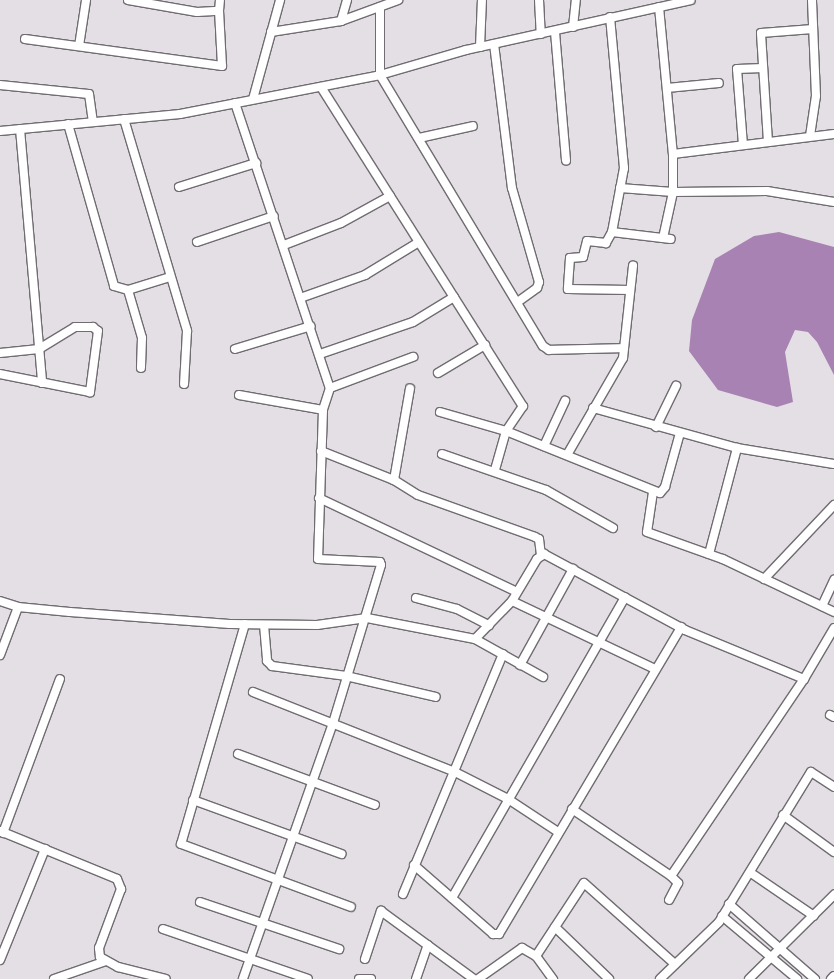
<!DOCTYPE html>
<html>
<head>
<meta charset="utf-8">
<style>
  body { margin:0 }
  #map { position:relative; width:834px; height:979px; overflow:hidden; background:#e4dfe5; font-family:Ubuntu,sans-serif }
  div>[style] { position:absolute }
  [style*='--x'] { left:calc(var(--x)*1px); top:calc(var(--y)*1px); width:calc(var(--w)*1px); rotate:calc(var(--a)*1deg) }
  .water>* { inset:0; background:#a882b3 }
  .roads { filter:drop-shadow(1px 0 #706c71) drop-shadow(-1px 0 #706c71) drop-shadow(0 1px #706c71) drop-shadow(0 -1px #706c71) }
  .street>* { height:8px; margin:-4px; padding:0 4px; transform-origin:4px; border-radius:4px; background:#fff }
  span { translate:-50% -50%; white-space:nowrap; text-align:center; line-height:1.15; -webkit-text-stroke:4px #e4dfe5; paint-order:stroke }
</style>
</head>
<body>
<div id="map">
  <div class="water">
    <div style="clip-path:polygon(779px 232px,834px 247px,834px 375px,817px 342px,808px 332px,795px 330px,785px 352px,793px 402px,777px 407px,718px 390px,689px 351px,692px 320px,715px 259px,754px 236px)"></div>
  </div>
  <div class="roads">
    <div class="street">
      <div style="--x:128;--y:0;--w:70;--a:9.9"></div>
      <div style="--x:197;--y:12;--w:22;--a:-3"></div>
      <div style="--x:219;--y:11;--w:11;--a:-85"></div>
      <div style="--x:539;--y:0;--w:34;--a:87"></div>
      <div style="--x:380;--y:7;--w:68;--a:90"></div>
      <div style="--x:380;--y:75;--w:316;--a:59"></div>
      <div style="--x:543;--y:346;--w:7;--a:34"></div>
      <div style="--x:549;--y:350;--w:75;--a:-1.5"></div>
      <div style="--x:659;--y:7;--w:148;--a:84.6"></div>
      <div style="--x:673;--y:154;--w:162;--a:-7.1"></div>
      <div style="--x:610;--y:17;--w:152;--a:84.7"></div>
      <div style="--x:624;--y:168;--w:65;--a:100.6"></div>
      <div style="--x:612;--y:232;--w:13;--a:119"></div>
      <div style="--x:606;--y:243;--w:19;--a:-174"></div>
      <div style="--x:587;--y:241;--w:16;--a:104"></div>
      <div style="--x:583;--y:257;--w:13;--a:176"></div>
      <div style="--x:570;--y:258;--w:31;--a:94"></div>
      <div style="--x:568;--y:289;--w:62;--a:0.9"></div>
      <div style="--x:341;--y:21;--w:22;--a:-74"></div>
      <div style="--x:573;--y:27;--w:27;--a:-84"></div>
      <div style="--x:271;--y:32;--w:71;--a:-8.9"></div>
      <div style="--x:341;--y:21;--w:61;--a:-20.2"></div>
      <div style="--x:555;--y:32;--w:129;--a:85.1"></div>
      <div style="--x:25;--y:39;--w:199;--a:7.8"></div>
      <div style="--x:222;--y:66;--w:55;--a:-93.1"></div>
      <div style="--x:494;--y:44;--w:145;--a:82.9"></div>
      <div style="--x:512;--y:188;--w:98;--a:74"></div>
      <div style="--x:539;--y:282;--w:6;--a:108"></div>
      <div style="--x:537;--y:288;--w:24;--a:144"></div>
      <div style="--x:79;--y:46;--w:47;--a:-81.3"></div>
      <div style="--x:480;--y:47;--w:47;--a:-87.6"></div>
      <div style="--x:0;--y:85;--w:89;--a:5.8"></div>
      <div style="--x:89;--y:94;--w:28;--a:82"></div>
      <div style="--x:321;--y:87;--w:378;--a:57.7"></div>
      <div style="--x:523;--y:406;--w:30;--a:124"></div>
      <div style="--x:506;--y:431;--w:41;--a:105.8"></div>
      <div style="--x:667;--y:88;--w:52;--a:-5.5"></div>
      <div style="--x:253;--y:99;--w:103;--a:-74.7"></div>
      <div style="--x:235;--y:103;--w:300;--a:71.6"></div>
      <div style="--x:330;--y:388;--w:23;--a:108"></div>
      <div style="--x:323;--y:410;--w:149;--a:91.9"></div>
      <div style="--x:318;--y:559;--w:62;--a:2.8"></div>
      <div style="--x:380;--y:562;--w:3;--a:72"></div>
      <div style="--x:381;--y:565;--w:165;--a:106.9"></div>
      <div style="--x:333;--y:723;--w:271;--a:109.4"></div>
      <div style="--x:124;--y:119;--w:221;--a:73.4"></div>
      <div style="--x:187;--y:331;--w:53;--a:93.2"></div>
      <div style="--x:68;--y:124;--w:168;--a:74.1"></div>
      <div style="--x:114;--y:286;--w:15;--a:16"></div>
      <div style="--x:128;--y:290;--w:50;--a:73.7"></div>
      <div style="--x:142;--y:338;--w:30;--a:92"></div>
      <div style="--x:20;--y:129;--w:255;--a:85"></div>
      <div style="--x:0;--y:131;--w:181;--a:-5.4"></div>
      <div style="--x:180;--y:114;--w:204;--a:-11"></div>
      <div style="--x:380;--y:75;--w:90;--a:-16.2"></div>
      <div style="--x:466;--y:50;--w:230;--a:-12.5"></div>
      <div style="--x:810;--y:136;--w:40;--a:-81.5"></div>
      <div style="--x:816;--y:96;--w:96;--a:-92.4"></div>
      <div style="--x:419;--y:138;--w:55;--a:-12.5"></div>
      <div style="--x:768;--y:142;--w:109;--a:-93.7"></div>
      <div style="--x:761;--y:33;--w:52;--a:-4.4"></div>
      <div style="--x:743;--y:145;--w:76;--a:-94.5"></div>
      <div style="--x:737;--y:69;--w:26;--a:-2"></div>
      <div style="--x:179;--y:187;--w:81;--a:-17.3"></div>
      <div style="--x:620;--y:188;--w:53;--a:4.3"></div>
      <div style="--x:673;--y:192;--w:94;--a:-0.6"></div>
      <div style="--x:767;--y:191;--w:68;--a:9.3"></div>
      <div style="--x:612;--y:232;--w:59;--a:6.8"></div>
      <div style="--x:663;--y:238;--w:47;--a:-77.7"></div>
      <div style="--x:673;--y:192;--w:38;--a:-90"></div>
      <div style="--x:197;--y:242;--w:81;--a:-18.7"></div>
      <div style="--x:284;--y:245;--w:61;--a:-21.1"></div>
      <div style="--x:341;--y:223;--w:56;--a:-28.9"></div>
      <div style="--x:128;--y:290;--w:44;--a:-17.2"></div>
      <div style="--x:303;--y:297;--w:66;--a:-19.5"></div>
      <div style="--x:365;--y:275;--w:63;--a:-31.4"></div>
      <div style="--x:235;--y:349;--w:79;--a:-16.8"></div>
      <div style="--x:0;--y:353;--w:39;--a:-6"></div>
      <div style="--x:39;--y:349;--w:42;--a:-31.4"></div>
      <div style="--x:75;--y:327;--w:18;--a:0"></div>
      <div style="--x:93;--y:327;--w:6;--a:39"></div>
      <div style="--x:98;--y:331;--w:62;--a:97.5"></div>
      <div style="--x:90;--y:392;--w:92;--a:-168.7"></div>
      <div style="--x:320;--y:354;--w:98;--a:-19"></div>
      <div style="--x:413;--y:322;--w:48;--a:-31.4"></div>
      <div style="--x:438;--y:373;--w:55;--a:-30.8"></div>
      <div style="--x:330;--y:388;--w:89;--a:-20.5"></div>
      <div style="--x:239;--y:395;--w:85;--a:10.1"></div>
      <div style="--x:593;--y:408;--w:149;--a:15.5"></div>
      <div style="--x:737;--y:448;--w:98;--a:9.4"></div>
      <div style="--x:440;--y:412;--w:69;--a:16.1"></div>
      <div style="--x:506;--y:431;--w:166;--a:21.9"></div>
      <div style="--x:660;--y:493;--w:8;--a:-50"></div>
      <div style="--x:665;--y:487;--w:56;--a:-74.5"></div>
      <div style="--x:656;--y:427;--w:46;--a:-64"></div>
      <div style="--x:544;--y:446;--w:50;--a:-65"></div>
      <div style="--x:321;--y:451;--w:79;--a:21.7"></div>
      <div style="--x:394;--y:480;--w:28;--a:32"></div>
      <div style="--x:418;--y:495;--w:124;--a:19.7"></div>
      <div style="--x:535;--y:537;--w:4;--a:27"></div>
      <div style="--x:539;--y:539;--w:17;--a:83"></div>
      <div style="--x:442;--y:454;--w:110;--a:19.1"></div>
      <div style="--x:546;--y:490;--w:77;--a:29.6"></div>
      <div style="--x:567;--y:455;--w:112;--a:-60"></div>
      <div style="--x:623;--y:358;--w:93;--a:-83.8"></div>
      <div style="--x:394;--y:480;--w:93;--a:-80.1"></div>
      <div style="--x:653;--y:492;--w:40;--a:98.5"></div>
      <div style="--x:647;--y:532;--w:81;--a:19.6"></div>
      <div style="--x:723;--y:559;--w:123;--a:25.5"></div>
      <div style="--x:319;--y:498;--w:219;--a:25.4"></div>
      <div style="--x:709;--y:554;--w:110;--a:-75.2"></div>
      <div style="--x:764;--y:579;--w:102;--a:-46.6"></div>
      <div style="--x:416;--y:598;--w:42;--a:15"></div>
      <div style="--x:457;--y:609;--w:36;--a:27"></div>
      <div style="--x:0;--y:601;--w:19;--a:18"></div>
      <div style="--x:18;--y:607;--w:52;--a:5.5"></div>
      <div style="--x:70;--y:612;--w:160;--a:4.3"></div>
      <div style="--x:230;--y:624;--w:87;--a:0.7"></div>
      <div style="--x:317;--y:625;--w:50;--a:-8"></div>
      <div style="--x:367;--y:618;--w:110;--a:11"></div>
      <div style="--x:475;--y:639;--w:53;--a:-45.8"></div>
      <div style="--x:512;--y:601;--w:49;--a:-59.2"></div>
      <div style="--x:537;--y:559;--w:9;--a:-36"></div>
      <div style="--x:544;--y:554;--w:160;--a:28.3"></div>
      <div style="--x:685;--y:630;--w:129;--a:22.4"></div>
      <div style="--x:512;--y:601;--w:158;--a:25.4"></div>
      <div style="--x:822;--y:606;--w:29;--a:-65"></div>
      <div style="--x:245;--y:624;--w:229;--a:106.2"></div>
      <div style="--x:181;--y:844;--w:181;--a:20.3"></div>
      <div style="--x:264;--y:625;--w:36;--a:85"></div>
      <div style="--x:267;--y:661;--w:7;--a:45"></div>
      <div style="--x:272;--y:666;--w:75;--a:7.7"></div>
      <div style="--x:346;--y:676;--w:92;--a:13.1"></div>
      <div style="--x:475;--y:639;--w:78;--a:29.2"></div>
      <div style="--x:0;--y:655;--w:51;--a:-69.4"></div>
      <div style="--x:520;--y:665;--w:110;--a:-61.1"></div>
      <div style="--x:253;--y:692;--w:215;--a:21.6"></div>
      <div style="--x:453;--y:771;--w:62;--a:27"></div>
      <div style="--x:508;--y:799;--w:60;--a:33.4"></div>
      <div style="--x:830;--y:715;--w:4;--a:27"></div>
      <div style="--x:238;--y:754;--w:146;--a:20.4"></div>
      <div style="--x:193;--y:800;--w:158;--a:20"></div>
      <div style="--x:572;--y:809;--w:120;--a:34.1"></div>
      <div style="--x:671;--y:876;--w:10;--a:45"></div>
      <div style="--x:678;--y:883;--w:19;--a:118"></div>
      <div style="--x:783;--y:815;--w:63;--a:36"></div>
      <div style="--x:0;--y:831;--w:126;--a:22.3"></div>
      <div style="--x:117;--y:879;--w:11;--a:68"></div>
      <div style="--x:121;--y:889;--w:63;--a:110.4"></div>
      <div style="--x:99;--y:948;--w:9;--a:84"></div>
      <div style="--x:100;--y:957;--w:21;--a:29"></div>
      <div style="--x:118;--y:967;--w:49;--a:14"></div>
      <div style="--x:3;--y:833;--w:164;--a:-69.7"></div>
      <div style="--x:414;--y:865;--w:105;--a:41.1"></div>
      <div style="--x:493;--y:934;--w:6;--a:0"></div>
      <div style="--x:499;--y:934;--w:357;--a:-59.3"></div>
      <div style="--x:751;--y:873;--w:76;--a:34.3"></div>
      <div style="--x:671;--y:876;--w:238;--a:-56"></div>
      <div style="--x:804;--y:679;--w:59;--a:-59.5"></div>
      <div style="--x:403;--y:894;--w:260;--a:-67.4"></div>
      <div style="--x:452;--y:898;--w:347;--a:-60.1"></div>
      <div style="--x:200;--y:902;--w:147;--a:18.7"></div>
      <div style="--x:729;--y:904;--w:114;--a:41.1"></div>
      <div style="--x:722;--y:916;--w:98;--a:40"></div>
      <div style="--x:555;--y:927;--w:75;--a:43.9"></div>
      <div style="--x:163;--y:929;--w:153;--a:19"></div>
      <div style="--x:536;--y:956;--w:87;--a:-56.7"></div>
      <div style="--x:584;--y:883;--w:122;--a:41.7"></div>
      <div style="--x:365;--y:959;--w:51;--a:-71.6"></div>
      <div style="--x:381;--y:911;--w:115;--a:36.2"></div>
      <div style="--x:0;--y:960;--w:120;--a:-67.9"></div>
      <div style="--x:54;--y:979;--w:55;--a:-19.1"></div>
      <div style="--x:359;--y:979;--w:12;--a:0"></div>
      <div style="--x:416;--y:979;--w:36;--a:-71"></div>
      <div style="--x:478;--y:979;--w:54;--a:-35.2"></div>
      <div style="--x:522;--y:948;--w:16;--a:30"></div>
      <div style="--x:536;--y:956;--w:29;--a:54"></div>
      <div style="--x:660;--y:979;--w:82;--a:-44"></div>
      <div style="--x:719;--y:922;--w:176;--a:-58.5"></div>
      <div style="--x:811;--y:772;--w:27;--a:33"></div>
      <div style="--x:749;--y:979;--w:120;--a:-44.7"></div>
      <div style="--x:831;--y:979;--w:4;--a:-45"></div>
    </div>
  </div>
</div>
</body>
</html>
